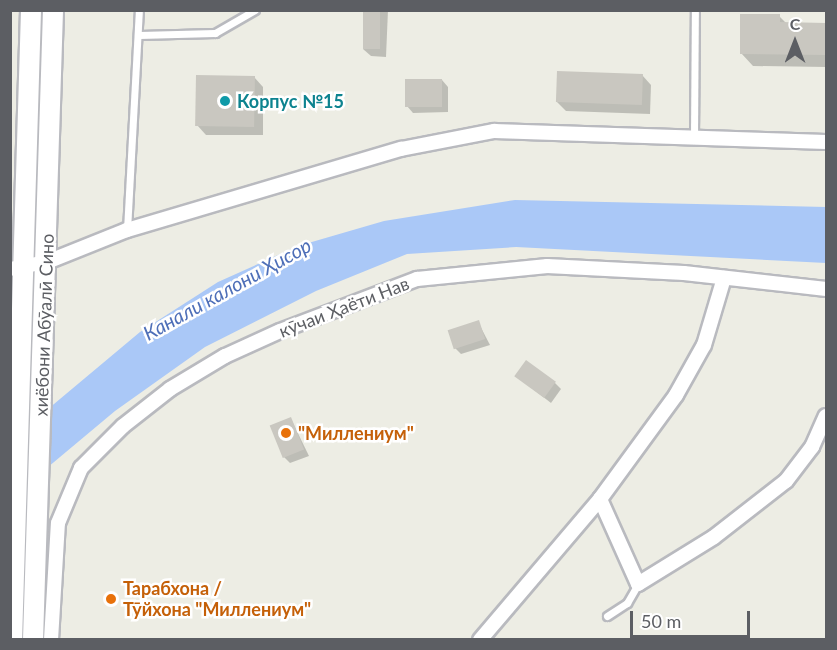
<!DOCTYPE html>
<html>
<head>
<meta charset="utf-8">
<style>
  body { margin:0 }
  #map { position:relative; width:837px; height:650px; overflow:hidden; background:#edede4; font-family:Lato,sans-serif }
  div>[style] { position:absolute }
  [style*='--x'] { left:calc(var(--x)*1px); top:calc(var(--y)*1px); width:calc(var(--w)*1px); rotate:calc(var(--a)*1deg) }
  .water>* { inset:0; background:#aac8f7 }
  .shadow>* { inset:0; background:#0003 }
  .building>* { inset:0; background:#c9c7c0; transform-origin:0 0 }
  .roads { filter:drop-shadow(2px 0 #b9babf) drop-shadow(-2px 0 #b9babf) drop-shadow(0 2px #b9babf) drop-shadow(0 -2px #b9babf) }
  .lane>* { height:7px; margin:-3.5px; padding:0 3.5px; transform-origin:3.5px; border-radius:3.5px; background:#fff }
  .street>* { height:14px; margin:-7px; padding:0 7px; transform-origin:7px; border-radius:7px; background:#fff }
  .secondary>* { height:20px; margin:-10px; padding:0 10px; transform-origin:10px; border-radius:10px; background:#fff }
  .dots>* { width:16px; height:16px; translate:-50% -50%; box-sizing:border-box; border:3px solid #fff; border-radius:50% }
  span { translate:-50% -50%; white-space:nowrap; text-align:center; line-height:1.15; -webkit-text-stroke:5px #fff; paint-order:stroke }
  .culture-label { font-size:18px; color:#0d838f; font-weight:700 }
  .left { translate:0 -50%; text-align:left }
  .street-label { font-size:18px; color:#5c5e63 }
  .food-label { font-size:18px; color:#c56008; font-weight:700 }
  .water-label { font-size:20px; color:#4e6fb8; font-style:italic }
  .frame { position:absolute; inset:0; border:12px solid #5c5e63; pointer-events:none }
  .north { position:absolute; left:765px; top:12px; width:60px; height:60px; -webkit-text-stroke:4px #fff; paint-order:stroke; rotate:0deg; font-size:16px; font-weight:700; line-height:24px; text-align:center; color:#5c5e63 }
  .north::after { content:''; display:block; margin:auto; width:21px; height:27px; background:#5c5e63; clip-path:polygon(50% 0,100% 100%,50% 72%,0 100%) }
  .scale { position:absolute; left:630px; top:611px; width:120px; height:27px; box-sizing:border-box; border:3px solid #5c5e63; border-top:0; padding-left:8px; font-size:18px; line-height:21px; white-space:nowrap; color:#5c5e63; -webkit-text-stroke:4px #fff; paint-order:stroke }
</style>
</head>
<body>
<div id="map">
  <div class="water">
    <div style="clip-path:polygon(515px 200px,826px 207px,826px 263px,516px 247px,407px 254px,316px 291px,205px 347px,115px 411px,11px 498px,11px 440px,140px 332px,218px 282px,298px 246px,384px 221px)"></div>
  </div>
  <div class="shadow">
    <div style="clip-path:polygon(365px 10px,388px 10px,386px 57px,371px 56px,363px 49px)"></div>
    <div style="clip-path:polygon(779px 16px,787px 24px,826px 24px,826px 67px,753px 66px,741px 53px)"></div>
    <div style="clip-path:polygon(642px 75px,651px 85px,650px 114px,566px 111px,557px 102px)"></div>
    <div style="clip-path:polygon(254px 77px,263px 87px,263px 135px,206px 135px,197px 125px)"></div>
    <div style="clip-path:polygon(442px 80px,448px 87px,448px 112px,413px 113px,407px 106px)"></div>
    <div style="clip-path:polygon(478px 322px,490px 345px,461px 354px,455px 348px)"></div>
    <div style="clip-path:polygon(516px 376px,555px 383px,561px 389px,551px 403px)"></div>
    <div style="clip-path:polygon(291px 419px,309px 456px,290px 463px,284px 457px)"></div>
  </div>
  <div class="building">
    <div style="left:363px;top:10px;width:17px;height:39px"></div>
    <div style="clip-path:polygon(740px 14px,780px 14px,780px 22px,826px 23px,826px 55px,740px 54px)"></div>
    <div style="left:557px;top:71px;width:86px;height:31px;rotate:2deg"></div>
    <div style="left:196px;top:75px;width:59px;height:51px;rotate:1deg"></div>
    <div style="left:405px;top:79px;width:37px;height:28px"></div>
    <div style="left:479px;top:320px;width:20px;height:33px;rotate:72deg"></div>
    <div style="left:526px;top:360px;width:37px;height:20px;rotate:36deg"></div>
    <div style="left:291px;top:417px;width:35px;height:23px;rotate:68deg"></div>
  </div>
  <div class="roads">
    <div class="lane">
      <div style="--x:139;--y:35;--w:76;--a:-1.5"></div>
      <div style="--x:215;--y:33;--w:46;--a:-29.9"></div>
      <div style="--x:694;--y:138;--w:128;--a:-89.6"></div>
      <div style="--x:127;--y:230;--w:220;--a:-86.9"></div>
      <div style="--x:607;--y:616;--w:24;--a:-33"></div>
      <div style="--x:627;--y:603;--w:22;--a:-60"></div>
    </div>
    <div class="street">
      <div style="--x:10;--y:269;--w:38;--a:-11"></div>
      <div style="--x:47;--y:262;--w:86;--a:-21.8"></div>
      <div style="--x:127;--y:230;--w:286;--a:-16.5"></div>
      <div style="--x:401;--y:149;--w:95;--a:-11"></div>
      <div style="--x:494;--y:131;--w:332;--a:1.9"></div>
      <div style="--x:600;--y:499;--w:129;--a:-53.8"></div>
      <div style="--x:676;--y:395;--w:57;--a:-60.8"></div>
      <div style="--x:704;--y:345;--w:70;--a:-73.4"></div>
      <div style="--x:51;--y:640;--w:117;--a:-86.6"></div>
      <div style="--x:58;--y:523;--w:60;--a:-67.3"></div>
      <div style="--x:81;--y:468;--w:59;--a:-45"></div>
      <div style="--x:123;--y:426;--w:60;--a:-38.2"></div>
      <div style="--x:170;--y:389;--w:64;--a:-31"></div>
      <div style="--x:225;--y:356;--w:60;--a:-24.4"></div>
      <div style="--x:280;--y:331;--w:147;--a:-20.8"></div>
      <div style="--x:417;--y:279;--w:131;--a:-5.7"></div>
      <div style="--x:547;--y:266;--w:137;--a:2.9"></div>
      <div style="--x:684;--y:273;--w:143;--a:6.4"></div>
      <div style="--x:480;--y:640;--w:185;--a:-49.6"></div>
      <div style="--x:600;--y:499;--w:93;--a:65.9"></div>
      <div style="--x:638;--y:584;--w:89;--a:-31.7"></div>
      <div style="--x:714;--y:537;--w:91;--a:-37.9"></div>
      <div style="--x:786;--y:481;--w:43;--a:-52.6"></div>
      <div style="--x:812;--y:447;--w:34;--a:-66"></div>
    </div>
    <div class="secondary">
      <div style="--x:12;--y:640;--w:630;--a:-88.27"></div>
      <div style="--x:33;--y:640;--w:630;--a:-88.18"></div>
    </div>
  </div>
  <div class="dots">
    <div style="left:225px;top:101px;background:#0f9aa8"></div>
    <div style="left:286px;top:433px;background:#e8710a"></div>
    <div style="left:111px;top:599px;background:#e8710a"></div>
  </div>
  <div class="culture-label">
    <span class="left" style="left:237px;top:101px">Корпус №15</span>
  </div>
  <div class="street-label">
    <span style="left:344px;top:307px;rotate:-21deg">кӯчаи Ҳаёти Нав</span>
    <span style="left:44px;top:325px;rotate:-88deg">хиёбони Абӯалӣ Сино</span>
  </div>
  <div class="food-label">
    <span class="left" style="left:298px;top:433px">"Миллениум"</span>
    <span class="left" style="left:123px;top:599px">Тарабхона /<br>Тӯйхона "Миллениум"</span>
  </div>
  <div class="water-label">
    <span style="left:227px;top:289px;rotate:-29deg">Канали калони Ҳисор</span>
  </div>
  <div class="frame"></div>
  <div class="north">С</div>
  <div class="scale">50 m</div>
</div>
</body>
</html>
